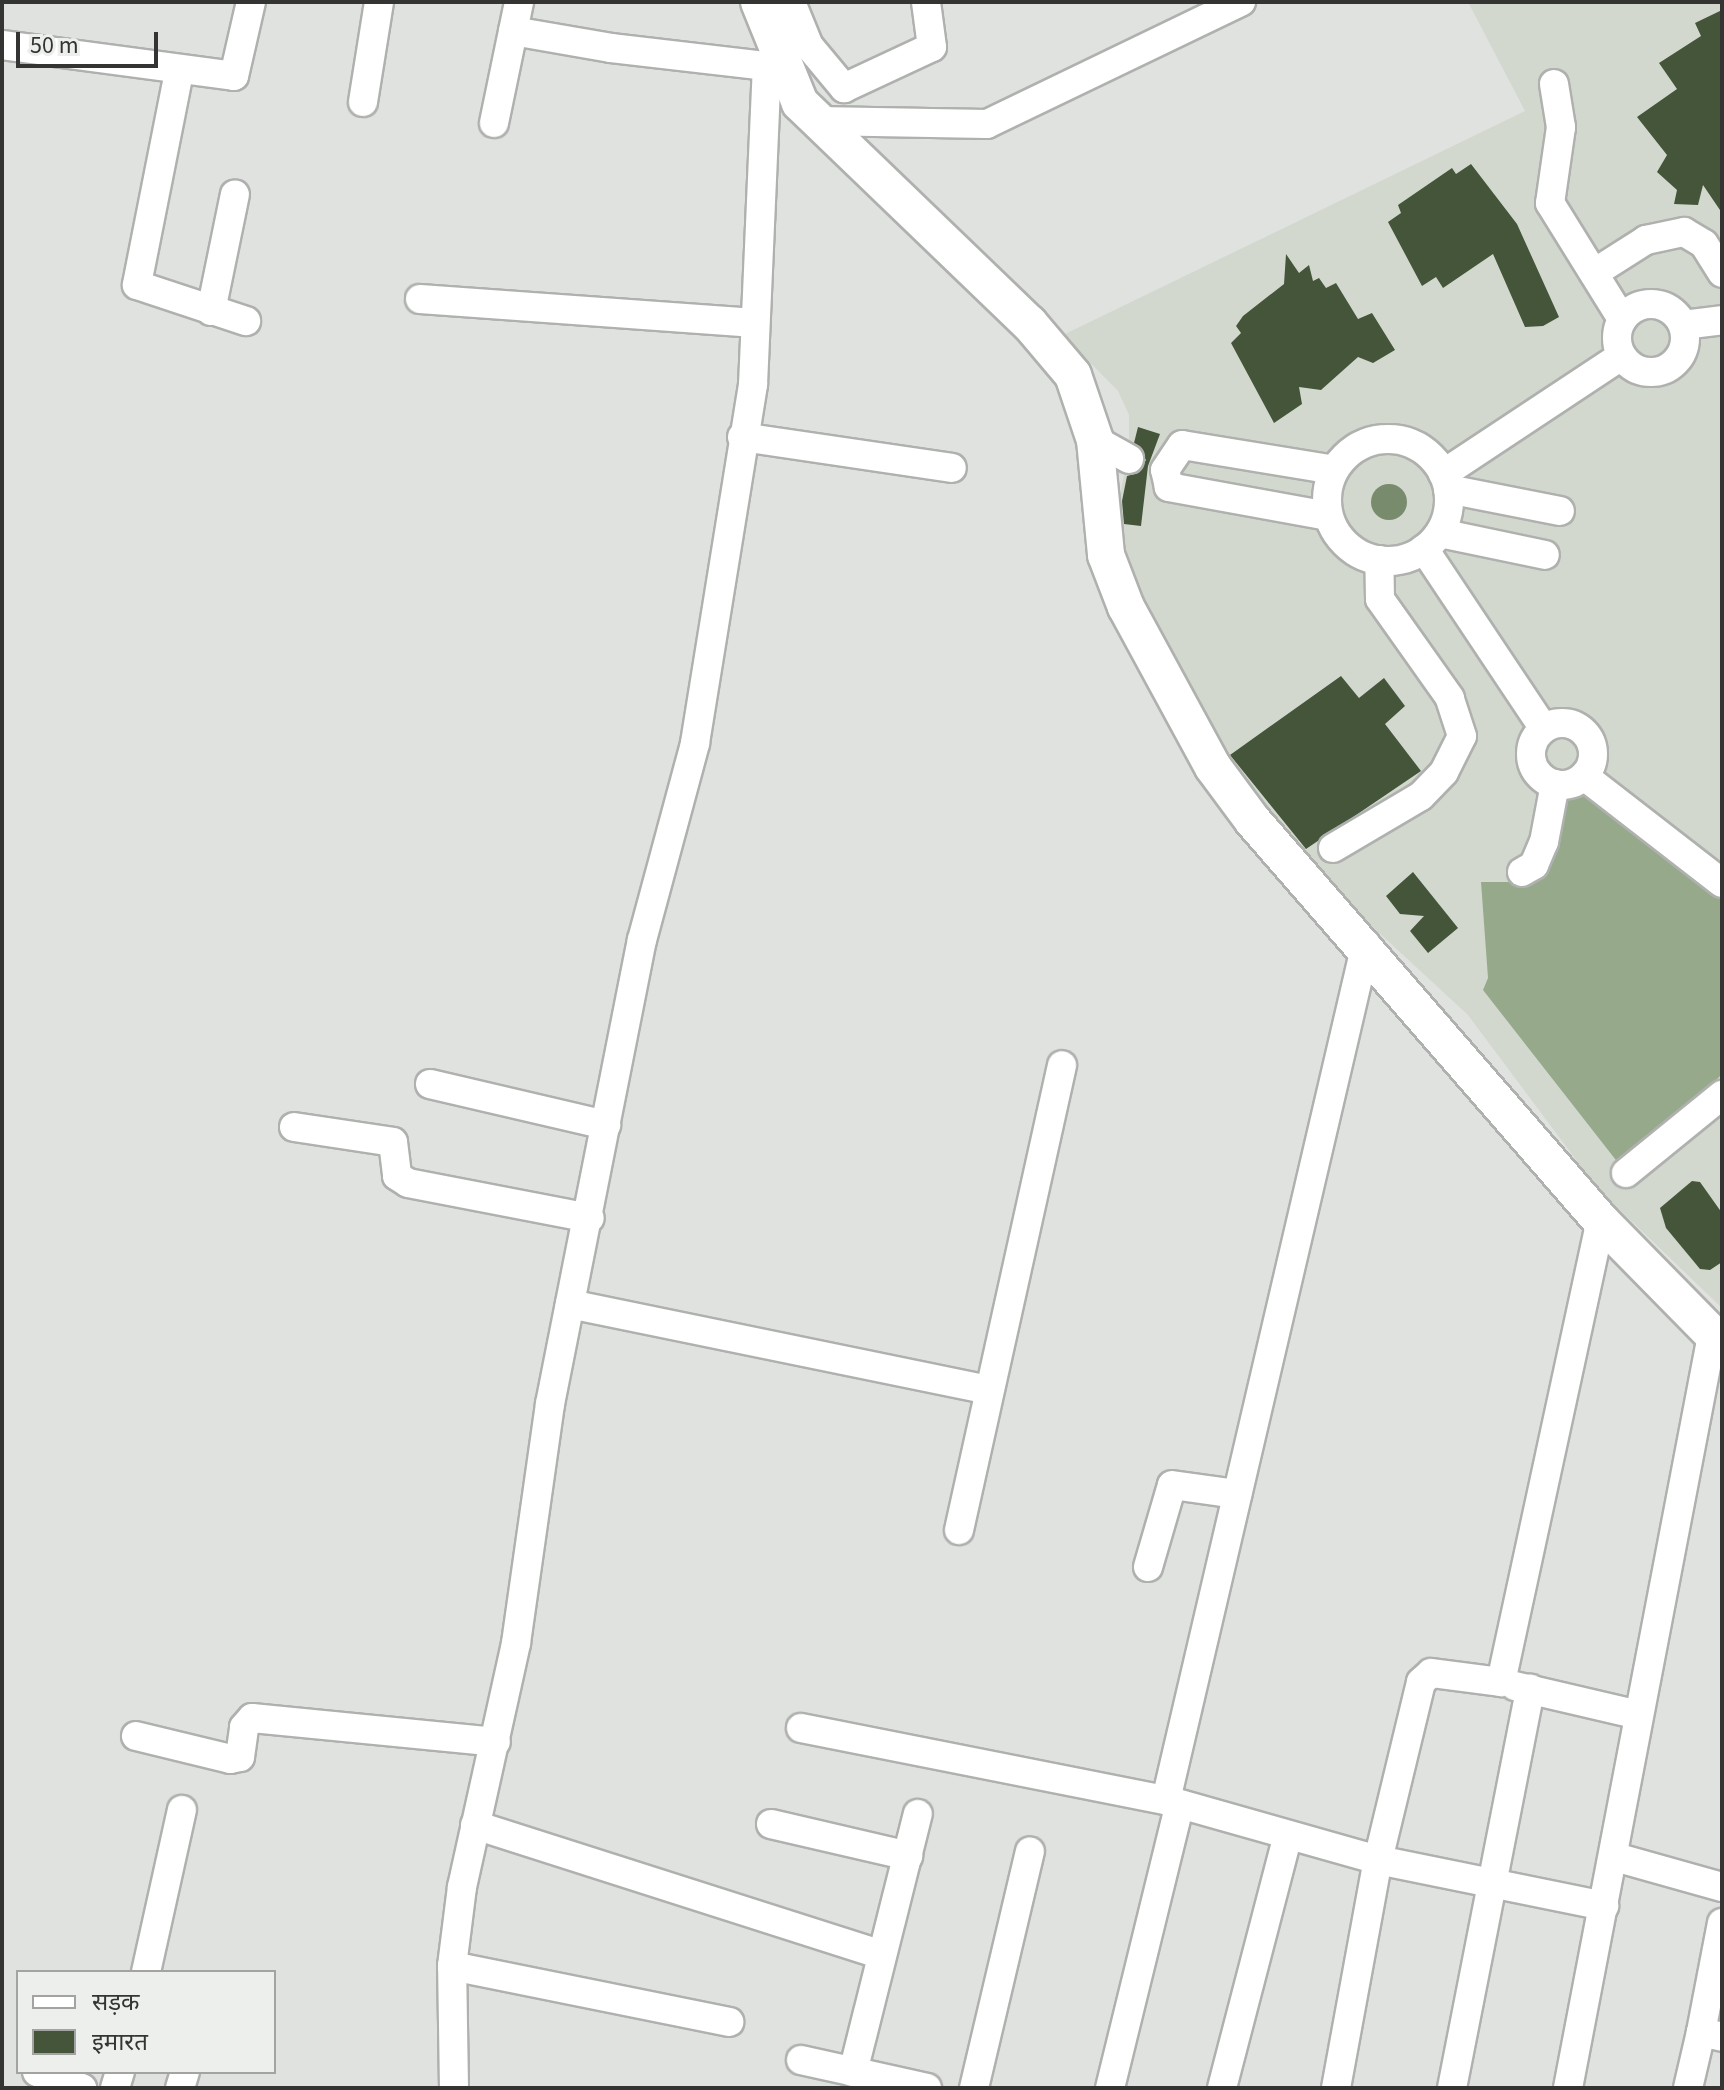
<!DOCTYPE html>
<html>
<head>
<meta charset="utf-8">
<style>
  body { margin:0 }
  #map { position:relative; width:1724px; height:2090px; overflow:hidden; background:#e0e2df; font-family:"Source Sans 3","Noto Sans Devanagari",sans-serif }
  div>[style] { position:absolute }
  [style*='--x'] { left:calc(var(--x)*1px); top:calc(var(--y)*1px); width:calc(var(--w)*1px); rotate:calc(var(--a)*1deg) }
  .built>* { inset:0; background:#d2d8ce }
  .forest>* { inset:0; background:#96aa8b }
  .water>* { inset:0; background:#788b6d }
  .round { border-radius:50% }
  .building>* { inset:0; background:#445539 }
  .roads { filter:drop-shadow(2px 0 #afb1ae) drop-shadow(-2px 0 #afb1ae) drop-shadow(0 2px #afb1ae) drop-shadow(0 -2px #afb1ae) }
  .minor>* { height:28px; margin:-14px; padding:0 14px; transform-origin:14px; border-radius:14px; background:#fff }
  .minor>.ring { margin:-14px; padding:0; box-sizing:content-box; background:none; border:28px solid #fff; border-radius:50% }
  .major>* { height:36px; margin:-18px; padding:0 18px; transform-origin:18px; border-radius:18px; background:#fff }
  span { translate:-50% -50%; white-space:nowrap; text-align:center; line-height:1.15; -webkit-text-stroke:8px #edefec; paint-order:stroke }
  .frame { position:absolute; inset:0; border:4px solid #343433; pointer-events:none }
  .legend { position:absolute; left:16px; top:1970px; width:260px; height:104px; box-sizing:border-box; background:#edefec; border:2px solid #a3a4a2; margin:0; padding:10px 14px; list-style:none; font-size:24px; color:#343433 }
  .legend li { display:flex; align-items:center; gap:16px; height:40px }
  .legend b { width:40px; border:2px solid #a3a4a2 }
  .scale { position:absolute; left:16px; top:32px; width:142px; height:36px; box-sizing:border-box; border:4px solid #343433; border-top:0; padding-left:10px; font-size:24px; line-height:28px; white-space:nowrap; color:#343433; -webkit-text-stroke:6px #edefec; paint-order:stroke }
</style>
</head>
<body>
<div id="map">
  <div class="built">
    <div style="clip-path:polygon(1468px 2px,1722px 2px,1722px 1308px,1597px 1188px,1468px 1015px,1336px 893px,1232px 771px,1134px 601px,1115px 515px,1129px 454px,1129px 415px,1118px 391px,1063px 335px,1525px 111px)"></div>
  </div>
  <div class="forest">
    <div style="clip-path:polygon(1591px 792px,1722px 891px,1722px 1074px,1626px 1173px,1483px 990px,1488px 978px,1481px 882px,1518px 882px,1563px 802px)"></div>
  </div>
  <div class="water">
    <div class="round" style="left:1371px;top:484px;width:36px;height:36px"></div>
  </div>
  <div class="building">
    <div style="clip-path:polygon(1722px 10px,1722px 213px,1703px 185px,1698px 205px,1674px 204px,1677px 190px,1657px 172px,1667px 155px,1637px 117px,1677px 89px,1659px 63px,1701px 36px,1695px 23px)"></div>
    <div style="clip-path:polygon(1471px 164px,1517px 224px,1559px 317px,1543px 326px,1525px 327px,1493px 254px,1443px 288px,1436px 277px,1422px 286px,1388px 222px,1401px 213px,1398px 205px,1452px 168px,1456px 174px)"></div>
    <div style="clip-path:polygon(1286px 254px,1299px 273px,1309px 265px,1313px 281px,1319px 278px,1326px 288px,1336px 283px,1358px 319px,1372px 313px,1395px 350px,1373px 363px,1358px 357px,1321px 390px,1299px 387px,1302px 404px,1274px 423px,1231px 343px,1241px 333px,1236px 326px,1243px 316px,1284px 284px)"></div>
    <div style="clip-path:polygon(1138px 427px,1160px 434px,1148px 466px,1141px 526px,1124px 524px,1122px 501px,1127px 476px,1138px 473px,1146px 460px,1134px 443px)"></div>
    <div style="clip-path:polygon(1341px 676px,1359px 698px,1384px 678px,1405px 706px,1385px 724px,1421px 771px,1306px 849px,1230px 755px)"></div>
    <div style="clip-path:polygon(1413px 872px,1458px 928px,1428px 953px,1410px 931px,1424px 916px,1400px 914px,1386px 896px)"></div>
    <div style="clip-path:polygon(1692px 1181px,1700px 1182px,1722px 1213px,1722px 1262px,1710px 1270px,1700px 1269px,1666px 1228px,1660px 1208px)"></div>
  </div>
  <div class="roads">
    <div class="minor">
      <div style="--x:791;--y:2;--w:48;--a:67.8"></div>
      <div style="--x:809;--y:46;--w:55;--a:50.2"></div>
      <div style="--x:844;--y:88;--w:97;--a:-25"></div>
      <div style="--x:932;--y:47;--w:45;--a:-97.6"></div>
      <div style="--x:513;--y:31;--w:99;--a:9.8"></div>
      <div style="--x:611;--y:48;--w:157;--a:6.6"></div>
      <div style="--x:767;--y:66;--w:12;--a:-24"></div>
      <div style="--x:2;--y:45;--w:234;--a:7.6"></div>
      <div style="--x:234;--y:76;--w:76;--a:-77.1"></div>
      <div style="--x:179;--y:72;--w:217;--a:101.2"></div>
      <div style="--x:137;--y:285;--w:115;--a:18.3"></div>
      <div style="--x:1554;--y:84;--w:44;--a:80.8"></div>
      <div style="--x:1561;--y:127;--w:77;--a:98.2"></div>
      <div style="--x:1550;--y:203;--w:137;--a:58.2"></div>
      <div style="--x:363;--y:102;--w:101;--a:-80.9"></div>
      <div style="--x:818;--y:121;--w:169;--a:1"></div>
      <div style="--x:987;--y:124;--w:282;--a:-25.7"></div>
      <div style="--x:494;--y:123;--w:124;--a:-78.3"></div>
      <div style="--x:1594;--y:273;--w:62;--a:-32.4"></div>
      <div style="--x:1646;--y:240;--w:39;--a:-12"></div>
      <div style="--x:1684;--y:232;--w:23;--a:31"></div>
      <div style="--x:1704;--y:244;--w:34;--a:58"></div>
      <div style="--x:420;--y:299;--w:336;--a:4.1"></div>
      <div class="ring" style="left:1617px;top:304px;width:40px;height:40px"></div>
      <div style="--x:211;--y:311;--w:119;--a:-78.4"></div>
      <div style="--x:1683;--y:325;--w:39;--a:-7"></div>
      <div style="--x:742;--y:437;--w:212;--a:8.4"></div>
      <div class="ring" style="left:1327px;top:439px;width:94px;height:94px"></div>
      <div style="--x:1095;--y:440;--w:39;--a:29"></div>
      <div style="--x:1443;--y:474;--w:214;--a:-33.5"></div>
      <div style="--x:1448;--y:489;--w:114;--a:11.1"></div>
      <div style="--x:1328;--y:516;--w:162;--a:-169.7"></div>
      <div style="--x:1169;--y:487;--w:17;--a:-103"></div>
      <div style="--x:1165;--y:470;--w:30;--a:-56"></div>
      <div style="--x:1182;--y:445;--w:154;--a:9.3"></div>
      <div style="--x:1440;--y:533;--w:107;--a:11.8"></div>
      <div style="--x:1424;--y:549;--w:216;--a:56.3"></div>
      <div class="ring" style="left:1531px;top:723px;width:34px;height:34px"></div>
      <div style="--x:1584;--y:776;--w:175;--a:37.8"></div>
      <div style="--x:1333;--y:848;--w:102;--a:-30.6"></div>
      <div style="--x:1421;--y:796;--w:33;--a:-46"></div>
      <div style="--x:1444;--y:772;--w:40;--a:-63.4"></div>
      <div style="--x:1462;--y:736;--w:40;--a:-108"></div>
      <div style="--x:1450;--y:698;--w:121;--a:-125.3"></div>
      <div style="--x:1380;--y:599;--w:39;--a:-91"></div>
      <div style="--x:1522;--y:872;--w:14;--a:-30"></div>
      <div style="--x:1534;--y:865;--w:25;--a:-67"></div>
      <div style="--x:1544;--y:842;--w:59;--a:-79.3"></div>
      <div style="--x:430;--y:1084;--w:181;--a:13.1"></div>
      <div style="--x:294;--y:1127;--w:100;--a:8.6"></div>
      <div style="--x:393;--y:1142;--w:34;--a:83"></div>
      <div style="--x:397;--y:1176;--w:13;--a:32"></div>
      <div style="--x:408;--y:1183;--w:185;--a:10.9"></div>
      <div style="--x:1626;--y:1173;--w:124;--a:-39.1"></div>
      <div style="--x:570;--y:1304;--w:428;--a:11.6"></div>
      <div style="--x:959;--y:1530;--w:476;--a:-77.5"></div>
      <div style="--x:1148;--y:1567;--w:85;--a:-73.7"></div>
      <div style="--x:1172;--y:1485;--w:66;--a:7.9"></div>
      <div style="--x:1515;--y:1686;--w:127;--a:13.2"></div>
      <div style="--x:801;--y:1728;--w:372;--a:11.2"></div>
      <div style="--x:1166;--y:1800;--w:220;--a:15.8"></div>
      <div style="--x:1378;--y:1860;--w:231;--a:11.5"></div>
      <div style="--x:136;--y:1736;--w:97;--a:13.7"></div>
      <div style="--x:230;--y:1759;--w:10;--a:-11"></div>
      <div style="--x:240;--y:1757;--w:30;--a:-82"></div>
      <div style="--x:244;--y:1727;--w:12;--a:-48"></div>
      <div style="--x:252;--y:1718;--w:245;--a:5.6"></div>
      <div style="--x:1166;--y:1800;--w:879;--a:-76.85"></div>
      <div style="--x:771;--y:1824;--w:141;--a:13.1"></div>
      <div style="--x:475;--y:1825;--w:427;--a:17.7"></div>
      <div style="--x:1615;--y:1857;--w:111;--a:15.7"></div>
      <div style="--x:452;--y:1966;--w:283;--a:11.4"></div>
      <div style="--x:146;--y:1972;--w:166;--a:-77.5"></div>
      <div style="--x:1701;--y:2032;--w:111;--a:-79.1"></div>
      <div style="--x:801;--y:2060;--w:129;--a:12.5"></div>
      <div style="--x:37;--y:2072;--w:48;--a:19.6"></div>
      <div style="--x:853;--y:2072;--w:266;--a:-75.9"></div>
      <div style="--x:115;--y:2088;--w:17;--a:-73"></div>
      <div style="--x:180;--y:2088;--w:17;--a:-73"></div>
      <div style="--x:454;--y:2088;--w:122;--a:-90.9"></div>
      <div style="--x:452;--y:1966;--w:80;--a:-82.8"></div>
      <div style="--x:462;--y:1887;--w:250;--a:-77.5"></div>
      <div style="--x:516;--y:1643;--w:241;--a:-81.9"></div>
      <div style="--x:550;--y:1404;--w:473;--a:-78.8"></div>
      <div style="--x:642;--y:940;--w:204;--a:-74.9"></div>
      <div style="--x:695;--y:743;--w:363;--a:-80.8"></div>
      <div style="--x:753;--y:385;--w:319;--a:-87.5"></div>
      <div style="--x:974;--y:2088;--w:243;--a:-76.7"></div>
      <div style="--x:1110;--y:2088;--w:292;--a:-76.2"></div>
      <div style="--x:1222;--y:2088;--w:261;--a:-75.4"></div>
      <div style="--x:1336;--y:2088;--w:232;--a:-79.6"></div>
      <div style="--x:1378;--y:1860;--w:183;--a:-76.4"></div>
      <div style="--x:1421;--y:1682;--w:13;--a:-42"></div>
      <div style="--x:1431;--y:1673;--w:71;--a:7.3"></div>
      <div style="--x:1501;--y:1682;--w:472;--a:-77.8"></div>
      <div style="--x:1452;--y:2088;--w:407;--a:-78.9"></div>
      <div style="--x:1568;--y:2088;--w:767;--a:-79.17"></div>
      <div style="--x:1688;--y:2088;--w:57;--a:-76.9"></div>
      <div style="--x:1701;--y:2032;--w:22;--a:13"></div>
    </div>
    <div class="major">
      <div style="--x:759;--y:2;--w:109;--a:67.9"></div>
      <div style="--x:800;--y:103;--w:318;--a:43.9"></div>
      <div style="--x:1029;--y:323;--w:68;--a:49.8"></div>
      <div style="--x:1073;--y:375;--w:69;--a:71.3"></div>
      <div style="--x:1095;--y:440;--w:116;--a:84.5"></div>
      <div style="--x:1106;--y:555;--w:56;--a:69"></div>
      <div style="--x:1126;--y:607;--w:182;--a:61.5"></div>
      <div style="--x:1213;--y:767;--w:67;--a:53.5"></div>
      <div style="--x:1253;--y:821;--w:530;--a:48.98"></div>
      <div style="--x:1601;--y:1221;--w:173;--a:45.5"></div>
    </div>
  </div>
  <div class="frame"></div>
  <ul class="legend">
  <li><b style="height:10px;background:#fff"></b>सड़क</li>
  <li><b style="height:22px;background:#445539"></b>इमारत</li>
  </ul>
  <div class="scale">50 m</div>
</div>
</body>
</html>
